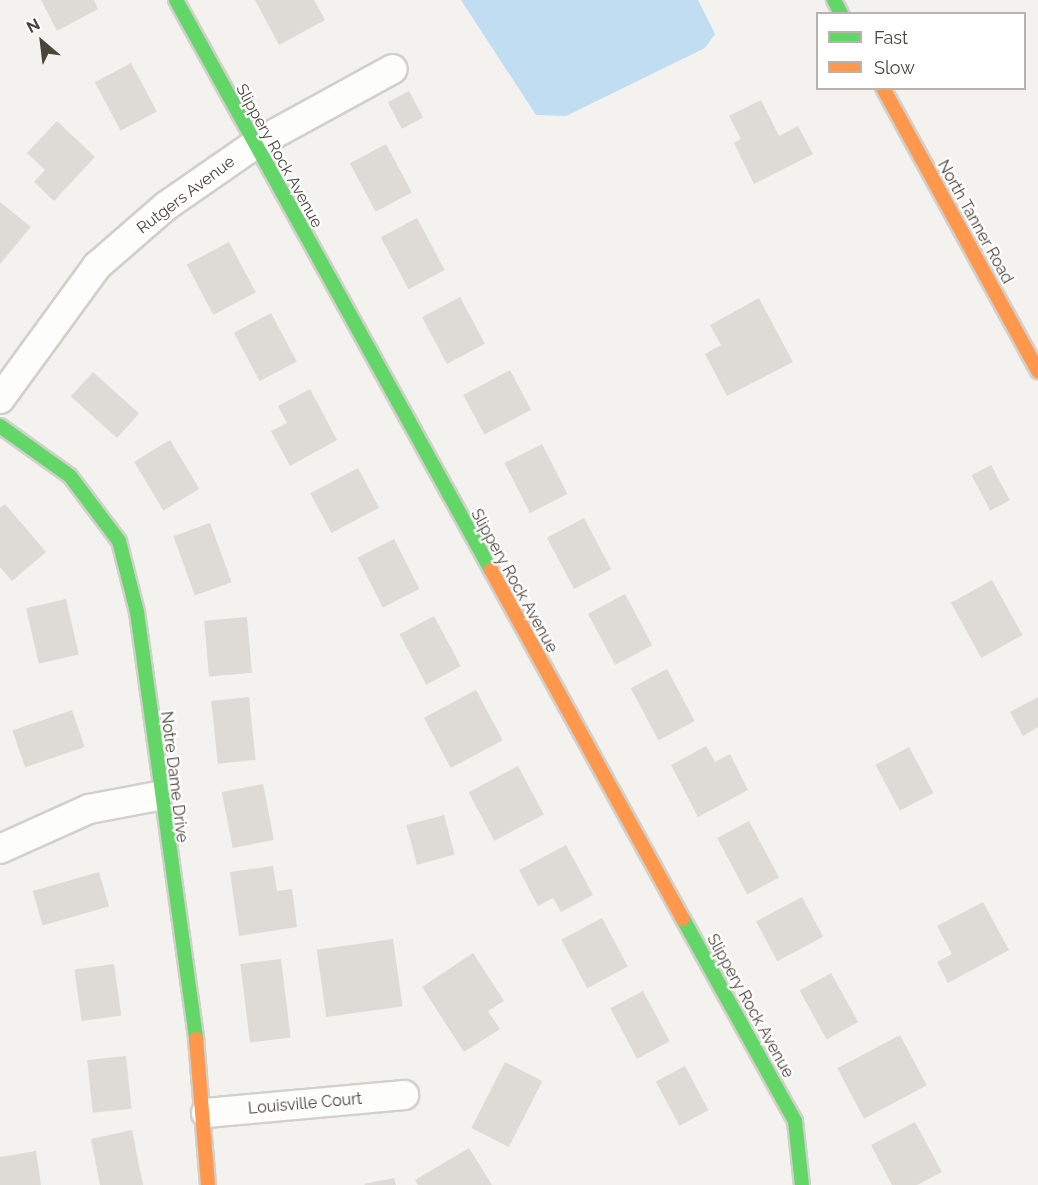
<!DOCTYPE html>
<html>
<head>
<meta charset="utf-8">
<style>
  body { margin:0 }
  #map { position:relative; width:1038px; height:1185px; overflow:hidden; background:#f4f2ee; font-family:Raleway,sans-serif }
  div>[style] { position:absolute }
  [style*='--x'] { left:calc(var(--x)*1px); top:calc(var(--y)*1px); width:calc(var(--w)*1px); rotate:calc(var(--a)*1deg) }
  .water>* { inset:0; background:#c0ddf1 }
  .building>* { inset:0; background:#dedbd6; transform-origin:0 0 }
  .roads { filter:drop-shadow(2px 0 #d2d0cb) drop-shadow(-2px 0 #d2d0cb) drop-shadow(0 2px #d2d0cb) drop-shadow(0 -2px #d2d0cb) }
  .street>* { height:28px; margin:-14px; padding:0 14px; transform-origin:14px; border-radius:14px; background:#fdfdfc }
  .fast>* { height:14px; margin:-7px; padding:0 7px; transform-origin:7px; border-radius:7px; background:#63d668 }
  .slow>* { height:14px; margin:-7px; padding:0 7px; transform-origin:7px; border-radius:7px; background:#ff974d }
  span { translate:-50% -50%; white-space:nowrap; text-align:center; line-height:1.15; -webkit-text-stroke:4.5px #fff; paint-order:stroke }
  .street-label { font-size:16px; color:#4b4439 }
  .legend { position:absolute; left:816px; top:12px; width:210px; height:78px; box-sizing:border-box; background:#fff; border:2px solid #b7b4b0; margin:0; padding:8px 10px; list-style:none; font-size:18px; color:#4b4439 }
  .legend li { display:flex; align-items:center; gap:12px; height:30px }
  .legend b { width:30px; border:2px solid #b7b4b0 }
  .north { position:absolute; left:12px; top:12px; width:60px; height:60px; -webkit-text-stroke:4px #fff; paint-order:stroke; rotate:332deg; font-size:16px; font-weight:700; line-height:24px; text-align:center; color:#4b4439 }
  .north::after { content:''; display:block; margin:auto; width:21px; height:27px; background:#4b4439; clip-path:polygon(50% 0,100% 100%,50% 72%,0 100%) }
</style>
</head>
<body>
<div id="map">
  <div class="water">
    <div style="clip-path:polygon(461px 0,698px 0,715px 34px,705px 48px,566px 116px,536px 115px)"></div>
  </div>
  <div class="building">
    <div style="clip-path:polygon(41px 0,94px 0,98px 9px,57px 31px)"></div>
    <div style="clip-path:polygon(255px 0,314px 0,325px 20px,279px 45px)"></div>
    <div style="left:131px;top:63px;width:55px;height:41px;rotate:62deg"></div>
    <div style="left:409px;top:91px;width:30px;height:24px;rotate:62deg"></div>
    <div style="clip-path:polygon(761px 100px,779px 136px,798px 126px,813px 154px,754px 184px,734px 143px,741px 139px,729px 116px)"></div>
    <div style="clip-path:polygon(57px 121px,95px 157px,54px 201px,34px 182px,45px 170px,27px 153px)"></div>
    <div style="left:386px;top:144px;width:55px;height:41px;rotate:62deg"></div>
    <div style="clip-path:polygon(0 202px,31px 227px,0 264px)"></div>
    <div style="left:417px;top:218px;width:59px;height:41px;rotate:62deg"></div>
    <div style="left:229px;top:242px;width:57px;height:48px;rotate:62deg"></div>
    <div style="left:460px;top:297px;width:53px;height:43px;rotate:62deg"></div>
    <div style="clip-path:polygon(759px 298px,793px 362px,727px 396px,705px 354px,721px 345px,710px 325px)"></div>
    <div style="left:271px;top:313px;width:55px;height:42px;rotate:62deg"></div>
    <div style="left:510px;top:370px;width:45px;height:53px;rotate:62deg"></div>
    <div style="left:93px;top:372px;width:62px;height:33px;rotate:42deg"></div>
    <div style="clip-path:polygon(310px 389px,337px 440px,290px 466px,271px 431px,287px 423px,278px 406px)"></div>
    <div style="left:170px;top:440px;width:57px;height:42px;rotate:59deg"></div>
    <div style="left:542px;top:444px;width:56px;height:42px;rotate:63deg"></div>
    <div style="left:991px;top:465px;width:40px;height:22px;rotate:62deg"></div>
    <div style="left:358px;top:468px;width:45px;height:54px;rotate:62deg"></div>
    <div style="clip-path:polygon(5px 504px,46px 552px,12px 581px,0 567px,0 508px)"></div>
    <div style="left:584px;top:518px;width:58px;height:42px;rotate:62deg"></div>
    <div style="left:210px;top:523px;width:63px;height:39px;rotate:70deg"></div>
    <div style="left:394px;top:539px;width:56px;height:41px;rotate:63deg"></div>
    <div style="left:992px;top:580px;width:63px;height:47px;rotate:61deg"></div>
    <div style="left:625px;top:594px;width:58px;height:42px;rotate:62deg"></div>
    <div style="left:66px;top:599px;width:57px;height:41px;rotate:77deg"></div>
    <div style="left:434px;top:616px;width:57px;height:39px;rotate:62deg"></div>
    <div style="left:247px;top:617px;width:56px;height:43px;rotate:85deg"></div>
    <div style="left:667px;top:669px;width:59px;height:41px;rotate:62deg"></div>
    <div style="left:476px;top:690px;width:57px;height:59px;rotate:62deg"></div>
    <div style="left:249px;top:697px;width:63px;height:38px;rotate:84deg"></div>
    <div style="clip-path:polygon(1038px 697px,1038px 727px,1023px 736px,1010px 712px)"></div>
    <div style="left:72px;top:710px;width:39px;height:63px;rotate:71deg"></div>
    <div style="clip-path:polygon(706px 746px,715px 762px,730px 754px,748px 790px,698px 817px,671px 765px)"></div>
    <div style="left:909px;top:747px;width:52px;height:38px;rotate:62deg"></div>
    <div style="left:518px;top:766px;width:55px;height:56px;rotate:62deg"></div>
    <div style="left:263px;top:784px;width:57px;height:42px;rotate:79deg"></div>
    <div style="left:444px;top:815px;width:41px;height:39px;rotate:75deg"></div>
    <div style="left:749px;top:821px;width:64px;height:36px;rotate:62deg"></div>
    <div style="clip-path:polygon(566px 845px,593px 895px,561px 912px,553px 898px,538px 906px,519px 870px)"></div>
    <div style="clip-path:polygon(273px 866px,277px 891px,292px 889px,297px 927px,239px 936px,230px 872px)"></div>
    <div style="left:99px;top:872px;width:36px;height:69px;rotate:74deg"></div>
    <div style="left:802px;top:897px;width:45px;height:52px;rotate:62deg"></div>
    <div style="clip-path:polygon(983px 902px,1009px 950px,948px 983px,937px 962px,952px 954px,937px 926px)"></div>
    <div style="left:602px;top:918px;width:55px;height:46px;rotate:62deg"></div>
    <div style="left:393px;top:939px;width:68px;height:77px;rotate:82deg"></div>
    <div style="clip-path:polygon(473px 953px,504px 1001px,488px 1011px,500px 1029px,464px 1052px,422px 987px)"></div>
    <div style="left:281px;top:959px;width:79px;height:41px;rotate:83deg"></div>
    <div style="left:114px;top:964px;width:52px;height:40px;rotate:82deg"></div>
    <div style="left:831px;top:973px;width:56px;height:36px;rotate:61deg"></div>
    <div style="left:643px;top:991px;width:57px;height:37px;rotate:62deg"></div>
    <div style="left:900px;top:1035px;width:57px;height:71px;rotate:62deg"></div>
    <div style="left:126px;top:1056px;width:53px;height:39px;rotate:84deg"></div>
    <div style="left:505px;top:1062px;width:42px;height:74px;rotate:27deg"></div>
    <div style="left:685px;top:1066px;width:50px;height:33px;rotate:62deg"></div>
    <div style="clip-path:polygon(915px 1122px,942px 1172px,917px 1185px,892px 1185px,871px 1145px)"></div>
    <div style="clip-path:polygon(132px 1130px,143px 1185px,100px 1185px,91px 1139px)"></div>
    <div style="clip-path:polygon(469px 1148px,492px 1185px,418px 1185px,415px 1180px)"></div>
    <div style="clip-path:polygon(36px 1151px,41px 1185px,0 1185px,0 1157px)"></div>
    <div style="clip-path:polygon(394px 1178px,396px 1185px,365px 1185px,364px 1184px)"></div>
  </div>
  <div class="roads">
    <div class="street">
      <div style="--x:0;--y:399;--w:165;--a:-53.9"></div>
      <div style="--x:97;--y:266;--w:91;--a:-41"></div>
      <div style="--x:166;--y:206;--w:107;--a:-34.7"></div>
      <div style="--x:254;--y:145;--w:158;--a:-28.7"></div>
      <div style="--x:0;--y:849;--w:98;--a:-24.2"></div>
      <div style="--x:89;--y:809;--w:70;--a:-10.7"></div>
      <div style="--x:206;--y:1113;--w:199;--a:-5.2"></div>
    </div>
    <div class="fast">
      <div style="--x:176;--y:0;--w:651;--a:61.07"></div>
      <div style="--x:834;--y:0;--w:16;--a:63"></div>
      <div style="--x:0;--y:426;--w:86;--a:35.5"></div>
      <div style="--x:70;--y:476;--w:81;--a:53"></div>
      <div style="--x:119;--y:541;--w:73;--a:75.8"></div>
      <div style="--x:137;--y:612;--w:431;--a:82.1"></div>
      <div style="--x:683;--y:919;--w:231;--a:61"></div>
      <div style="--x:795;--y:1121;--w:64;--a:83.8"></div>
    </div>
    <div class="slow">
      <div style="--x:883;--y:88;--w:323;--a:61.3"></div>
      <div style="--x:491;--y:570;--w:398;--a:61.2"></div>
      <div style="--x:196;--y:1039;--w:146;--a:85.3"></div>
    </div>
  </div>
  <div class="street-label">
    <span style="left:279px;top:156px;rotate:61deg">Slippery Rock Avenue</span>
    <span style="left:186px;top:195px;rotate:-37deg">Rutgers Avenue</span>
    <span style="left:975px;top:222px;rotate:61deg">North Tanner Road</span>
    <span style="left:514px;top:581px;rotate:61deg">Slippery Rock Avenue</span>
    <span style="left:174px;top:777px;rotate:83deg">Notre Dame Drive</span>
    <span style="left:750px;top:1006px;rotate:61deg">Slippery Rock Avenue</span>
    <span style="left:305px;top:1104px;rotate:-5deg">Louisville Court</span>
  </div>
  <ul class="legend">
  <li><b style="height:8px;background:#63d668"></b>Fast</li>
  <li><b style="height:8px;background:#ff974d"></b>Slow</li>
  </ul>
  <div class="north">N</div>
</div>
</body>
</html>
